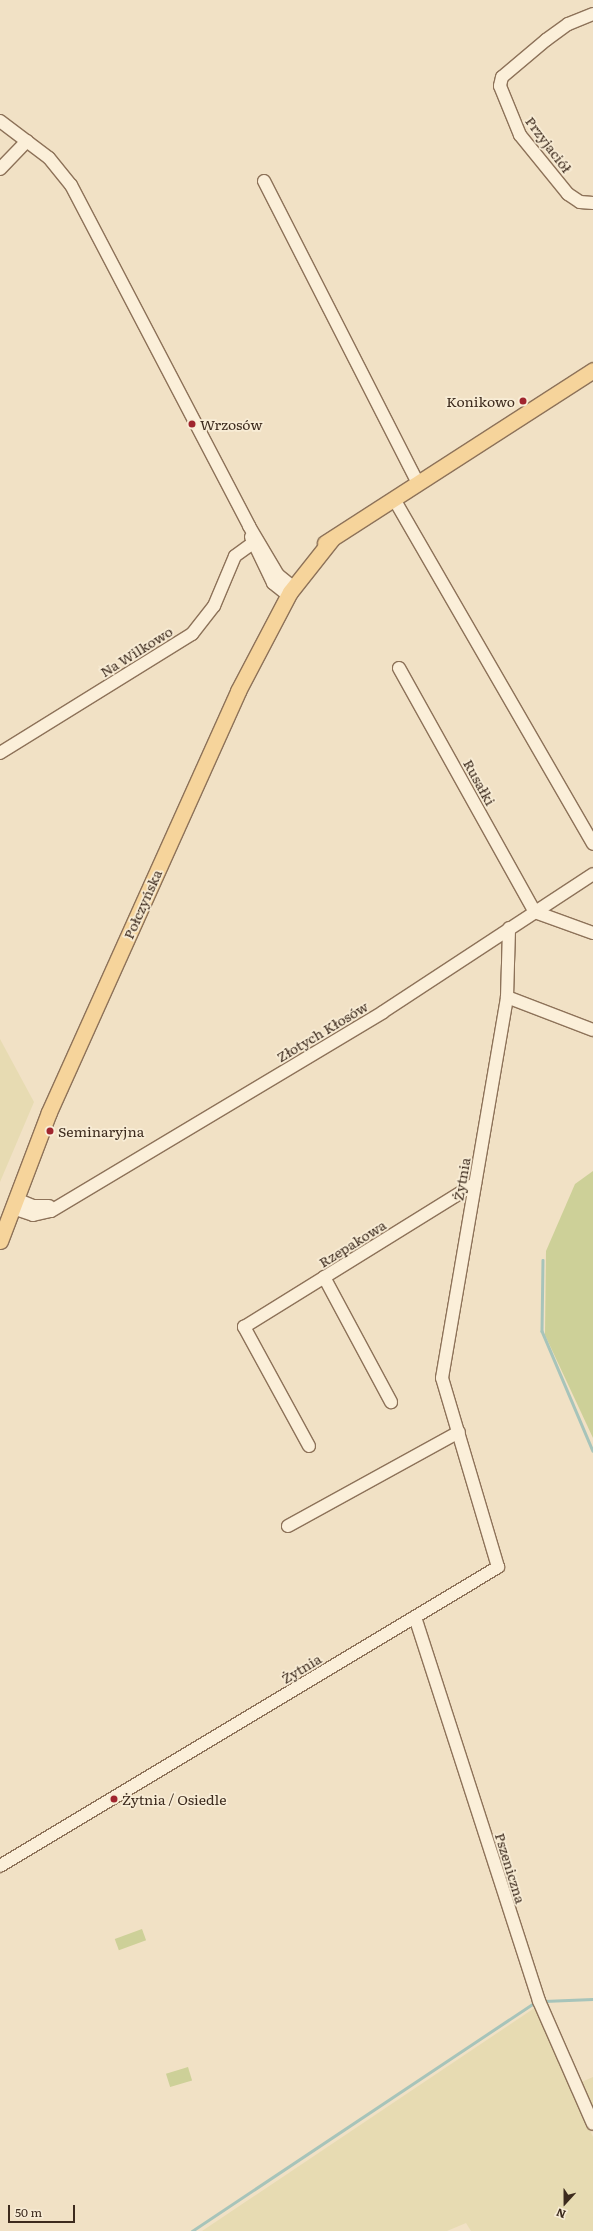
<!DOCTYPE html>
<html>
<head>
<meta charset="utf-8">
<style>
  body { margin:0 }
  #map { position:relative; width:593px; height:2231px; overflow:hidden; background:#f1e1c5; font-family:Literata,serif }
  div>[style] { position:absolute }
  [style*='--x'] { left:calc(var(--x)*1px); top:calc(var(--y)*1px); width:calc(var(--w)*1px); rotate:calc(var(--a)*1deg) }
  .farmland>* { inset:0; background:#e7dbb2 }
  .green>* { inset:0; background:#cdd098; transform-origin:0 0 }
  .stream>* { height:2.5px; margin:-1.25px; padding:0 1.25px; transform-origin:1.25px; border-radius:1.25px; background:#a7c4ba }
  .roads { filter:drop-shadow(1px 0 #8d7259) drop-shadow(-1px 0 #8d7259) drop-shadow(0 1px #8d7259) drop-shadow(0 -1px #8d7259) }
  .minor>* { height:12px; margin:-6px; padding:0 6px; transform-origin:6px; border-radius:6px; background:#fbefd9 }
  .major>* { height:15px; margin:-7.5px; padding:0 7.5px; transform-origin:7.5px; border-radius:7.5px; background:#f6d49b }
  .dots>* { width:11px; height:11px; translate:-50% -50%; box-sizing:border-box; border:2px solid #f8ecd5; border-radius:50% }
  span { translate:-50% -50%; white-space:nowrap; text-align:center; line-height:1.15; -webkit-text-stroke:3.5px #f8ecd5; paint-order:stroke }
  .street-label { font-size:14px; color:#3d2b1e }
  .poi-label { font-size:14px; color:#3d2b1e }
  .right { translate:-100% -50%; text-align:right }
  .left { translate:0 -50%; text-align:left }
  .north { position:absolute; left:545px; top:2183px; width:40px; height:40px; -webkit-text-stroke:3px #f8ecd5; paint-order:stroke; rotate:201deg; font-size:11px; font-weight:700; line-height:16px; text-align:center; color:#3d2b1e }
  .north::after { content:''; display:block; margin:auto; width:14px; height:18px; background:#3d2b1e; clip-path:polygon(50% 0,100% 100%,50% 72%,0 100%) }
  .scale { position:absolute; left:8px; top:2205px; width:67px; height:18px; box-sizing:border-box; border:2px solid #3d2b1e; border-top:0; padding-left:5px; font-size:12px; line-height:14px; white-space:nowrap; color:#3d2b1e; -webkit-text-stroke:3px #f8ecd5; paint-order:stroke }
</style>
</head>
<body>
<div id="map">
  <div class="farmland">
    <div style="clip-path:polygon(0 1039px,34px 1102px,0 1182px)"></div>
    <div style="clip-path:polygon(536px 2007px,593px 2137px,593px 2231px,471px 2231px,466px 2223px,447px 2231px,202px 2231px)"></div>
    <div style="clip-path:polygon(593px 2077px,593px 2115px,579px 2083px)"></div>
  </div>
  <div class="green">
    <div style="clip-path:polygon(593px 1171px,593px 1438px,545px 1335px,546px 1251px,575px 1184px)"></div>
    <div style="left:142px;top:1929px;width:12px;height:29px;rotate:70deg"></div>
    <div style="left:188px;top:2067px;width:14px;height:23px;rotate:73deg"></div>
  </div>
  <div class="stream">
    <div style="--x:543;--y:1260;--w:71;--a:90.8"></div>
    <div style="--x:542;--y:1331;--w:130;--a:67"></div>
    <div style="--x:544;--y:2001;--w:49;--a:-2.3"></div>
    <div style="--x:192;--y:2231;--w:410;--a:-33.7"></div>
  </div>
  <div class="roads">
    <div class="minor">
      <div style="--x:593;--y:14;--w:27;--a:158"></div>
      <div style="--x:568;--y:24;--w:27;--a:144"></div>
      <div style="--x:546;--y:40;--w:57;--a:139.9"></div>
      <div style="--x:502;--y:77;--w:9;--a:103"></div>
      <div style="--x:500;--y:86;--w:53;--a:67.8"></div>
      <div style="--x:520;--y:135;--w:76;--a:50.9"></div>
      <div style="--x:568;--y:194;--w:14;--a:34"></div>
      <div style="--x:580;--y:202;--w:13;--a:4"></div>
      <div style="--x:0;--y:121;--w:61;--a:37.1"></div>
      <div style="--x:49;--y:158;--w:35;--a:51"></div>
      <div style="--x:71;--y:185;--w:385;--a:62.4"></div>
      <div style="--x:249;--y:526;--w:57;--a:59.4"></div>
      <div style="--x:278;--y:575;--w:19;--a:39"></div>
      <div style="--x:0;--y:169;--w:39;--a:-46"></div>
      <div style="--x:264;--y:181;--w:339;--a:63"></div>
      <div style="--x:394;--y:499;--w:398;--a:60"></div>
      <div style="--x:251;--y:537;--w:51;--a:64.4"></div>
      <div style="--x:273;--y:583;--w:19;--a:39"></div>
      <div style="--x:399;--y:668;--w:279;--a:60.9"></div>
      <div style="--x:535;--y:912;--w:62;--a:19.9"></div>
      <div style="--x:0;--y:753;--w:226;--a:-31.8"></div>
      <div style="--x:192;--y:634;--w:36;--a:-52"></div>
      <div style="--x:214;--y:606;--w:54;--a:-67.2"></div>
      <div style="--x:235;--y:556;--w:22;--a:-36"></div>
      <div style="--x:507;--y:997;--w:92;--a:21"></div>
      <div style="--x:16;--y:1199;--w:18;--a:22"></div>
      <div style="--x:33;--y:1206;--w:16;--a:0"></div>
      <div style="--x:13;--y:1208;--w:21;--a:19"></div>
      <div style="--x:33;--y:1215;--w:18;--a:-13"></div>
      <div style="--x:51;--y:1211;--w:387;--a:-30.9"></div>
      <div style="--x:383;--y:1012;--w:251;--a:-33.3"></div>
      <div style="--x:324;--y:1277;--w:142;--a:61.8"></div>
      <div style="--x:309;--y:1446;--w:136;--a:-118.6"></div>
      <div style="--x:244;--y:1327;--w:272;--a:-31.8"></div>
      <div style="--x:288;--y:1526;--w:195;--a:-28.8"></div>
      <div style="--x:415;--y:1617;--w:404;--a:72.1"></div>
      <div style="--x:539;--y:2001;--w:134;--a:66.3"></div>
      <div style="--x:0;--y:1866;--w:581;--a:-30.98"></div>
      <div style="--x:498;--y:1567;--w:197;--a:-106.5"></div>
      <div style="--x:442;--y:1378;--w:387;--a:-80.3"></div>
      <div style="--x:507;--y:997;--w:69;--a:-88.3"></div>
    </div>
    <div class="major">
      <div style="--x:325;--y:543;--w:319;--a:-32.8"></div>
      <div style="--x:0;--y:1241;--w:138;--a:-69.2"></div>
      <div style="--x:49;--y:1112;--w:461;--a:-65.8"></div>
      <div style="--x:238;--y:691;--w:112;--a:-62.3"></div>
      <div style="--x:290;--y:592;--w:68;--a:-51.6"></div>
    </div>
  </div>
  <div class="dots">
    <div style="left:523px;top:401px;background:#a0252e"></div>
    <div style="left:192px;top:424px;background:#a0252e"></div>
    <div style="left:50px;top:1131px;background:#a0252e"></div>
    <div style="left:114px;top:1799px;background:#a0252e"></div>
  </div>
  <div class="street-label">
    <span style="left:549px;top:144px;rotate:53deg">Przyjaciół</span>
    <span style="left:136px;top:651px;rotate:-32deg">Na Wilkowo</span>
    <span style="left:480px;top:782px;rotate:61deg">Rusałki</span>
    <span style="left:142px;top:904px;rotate:-66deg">Połczyńska</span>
    <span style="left:322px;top:1031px;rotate:-31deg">Złotych Kłosów</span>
    <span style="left:461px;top:1179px;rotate:-80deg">Żytnia</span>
    <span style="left:352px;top:1243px;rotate:-32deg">Rzepakowa</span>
    <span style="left:301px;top:1668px;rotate:-31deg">Żytnia</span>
    <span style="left:511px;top:1868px;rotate:73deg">Pszeniczna</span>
  </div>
  <div class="poi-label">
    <span class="right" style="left:515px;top:401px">Konikowo</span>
    <span class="left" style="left:200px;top:424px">Wrzosów</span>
    <span class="left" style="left:58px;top:1131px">Seminaryjna</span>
    <span class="left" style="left:122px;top:1799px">Żytnia / Osiedle</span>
  </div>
  <div class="north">N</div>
  <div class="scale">50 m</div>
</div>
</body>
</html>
